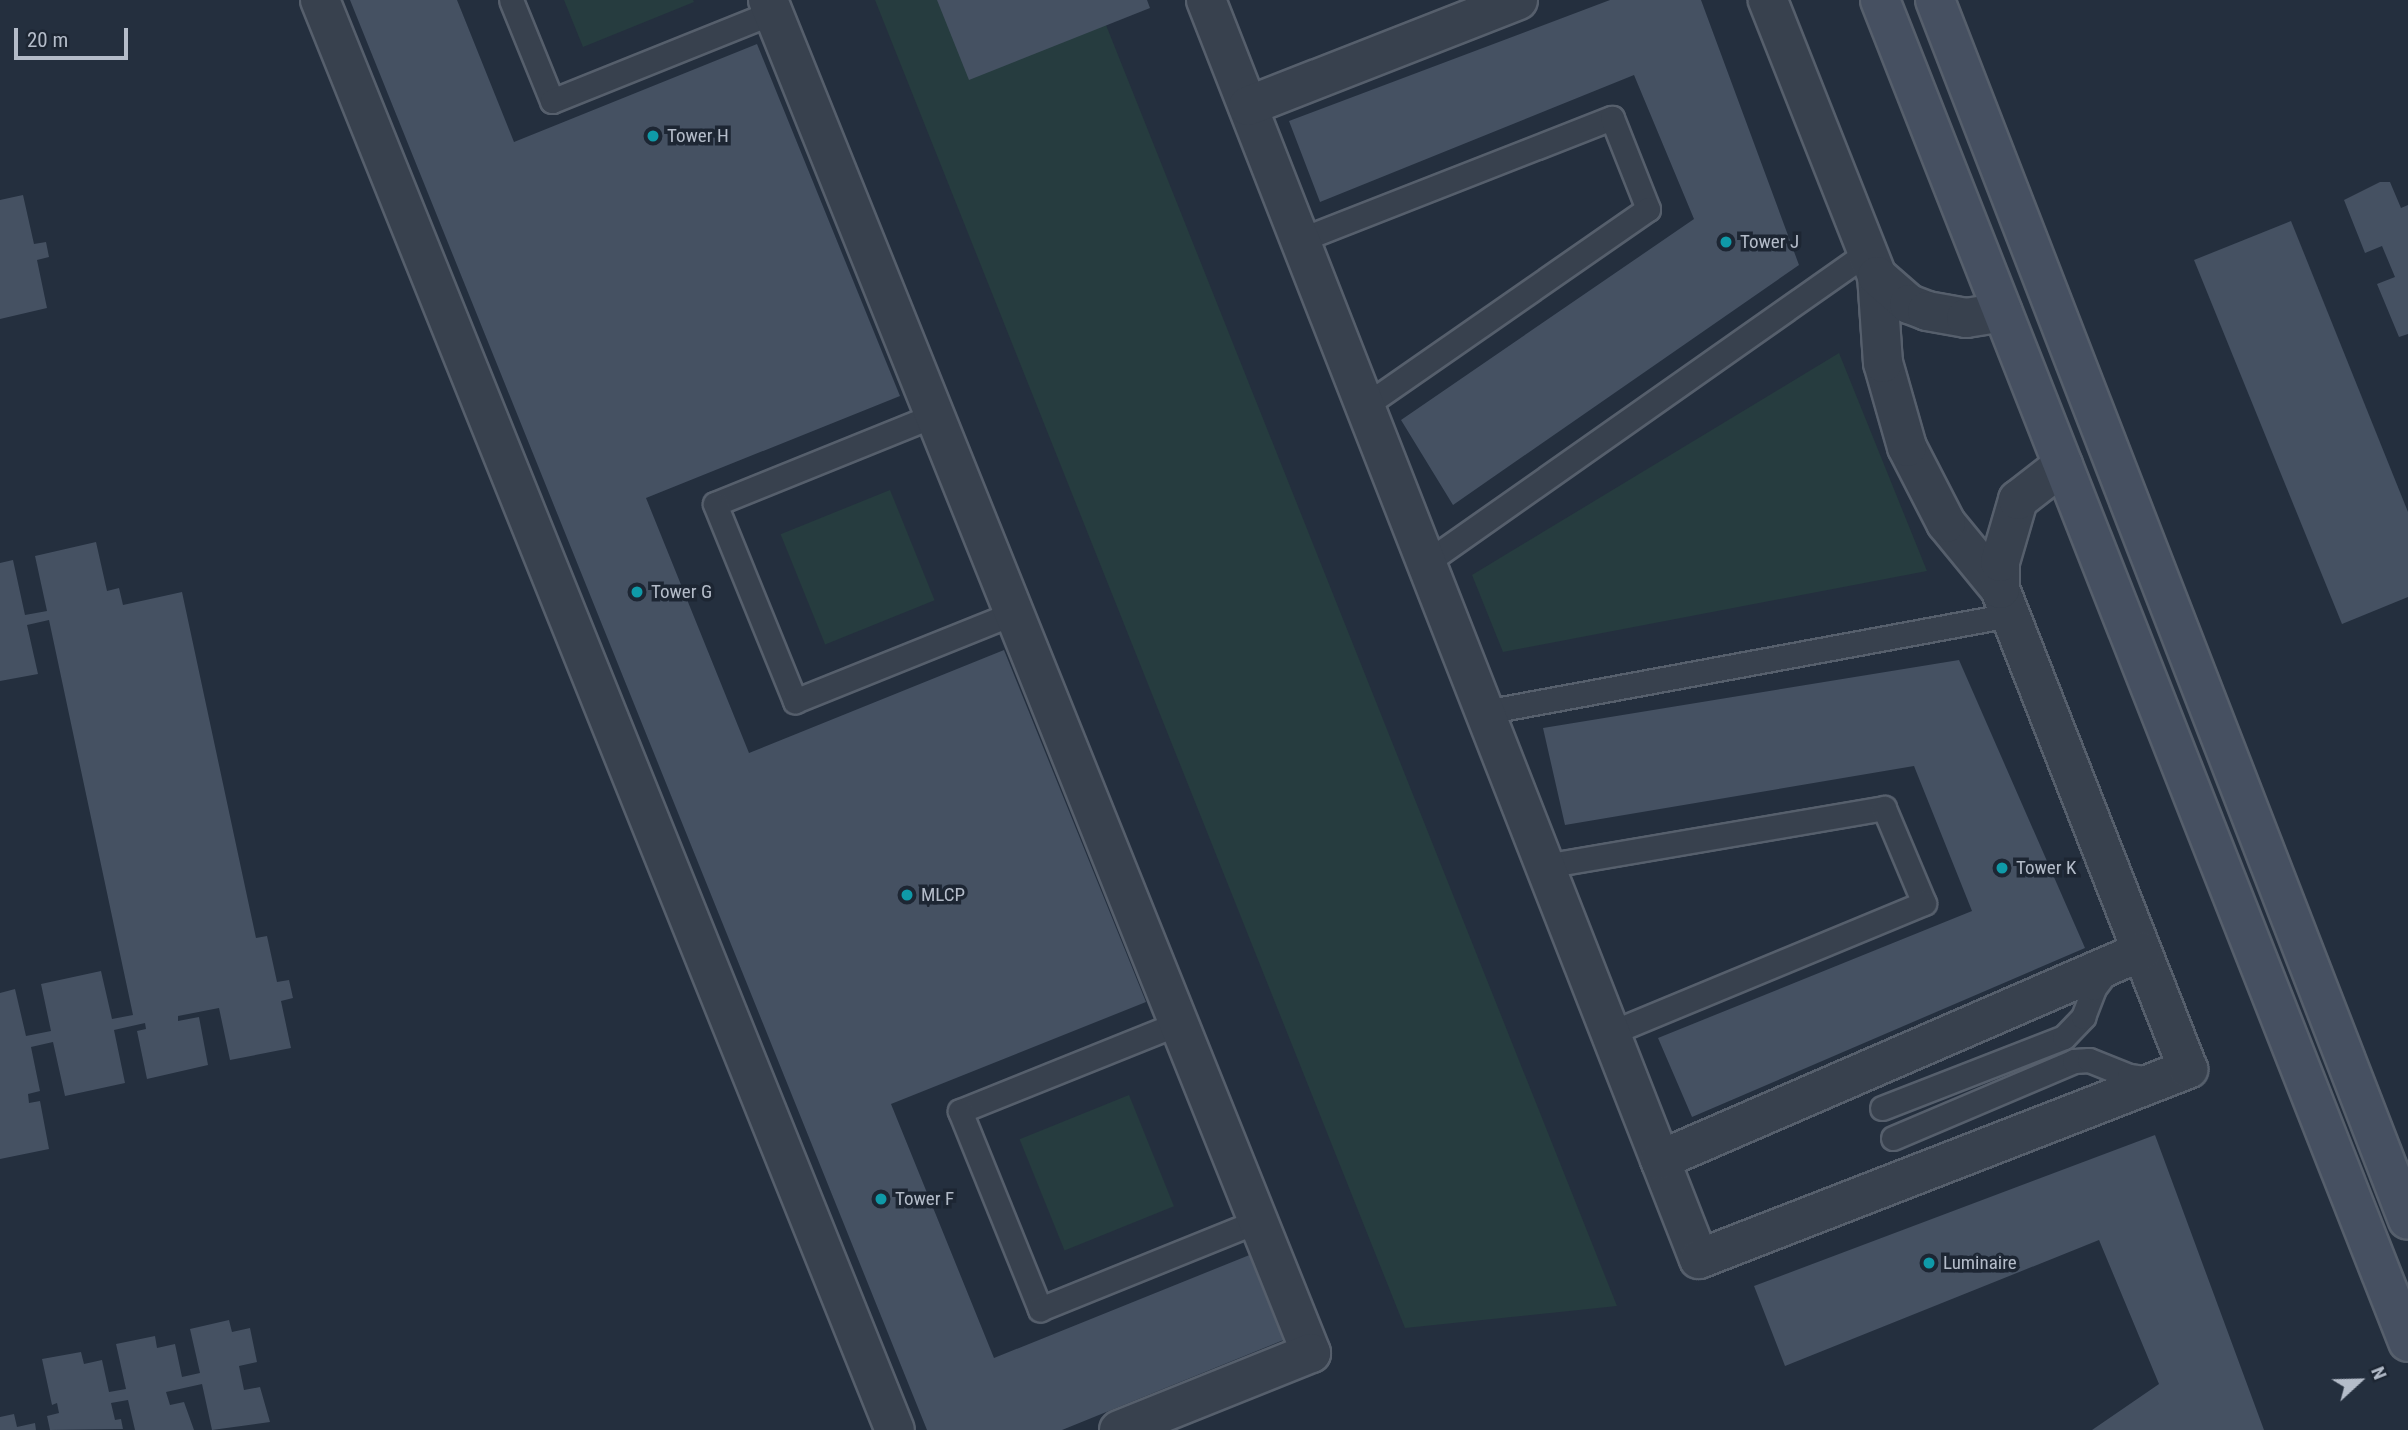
<!DOCTYPE html>
<html>
<head>
<meta charset="utf-8">
<style>
  body { margin:0 }
  #map { position:relative; width:2408px; height:1430px; overflow:hidden; background:#242f3e; font-family:"Roboto Condensed",sans-serif }
  div>[style] { position:absolute }
  [style*='--x'] { left:calc(var(--x)*1px); top:calc(var(--y)*1px); width:calc(var(--w)*1px); rotate:calc(var(--a)*1deg) }
  .green>* { inset:0; background:#263c3f; transform-origin:0 0 }
  .building>* { inset:0; background:#455162 }
  .roads { filter:drop-shadow(2px 0 #565f6c) drop-shadow(-2px 0 #565f6c) drop-shadow(0 2px #565f6c) drop-shadow(0 -2px #565f6c) }
  .lane>* { height:23px; margin:-11.5px; padding:0 11.5px; transform-origin:11.5px; border-radius:11.5px; background:#38414e }
  .street>* { height:38px; margin:-19px; padding:0 19px; transform-origin:19px; border-radius:19px; background:#38414e }
  .secondary>* { height:38px; margin:-19px; padding:0 19px; transform-origin:19px; border-radius:19px; background:#465061 }
  .dots>* { width:19px; height:19px; translate:-50% -50%; box-sizing:border-box; border:4px solid #1d2633; border-radius:50% }
  span { translate:-50% -50%; white-space:nowrap; text-align:center; line-height:1.15; -webkit-text-stroke:7px #1d2633; paint-order:stroke }
  .poi-label { font-size:19px; color:#b4bcc9 }
  .left { translate:0 -50%; text-align:left }
  .north { position:absolute; left:2324px; top:1346px; width:70px; height:70px; -webkit-text-stroke:5px #1d2633; paint-order:stroke; rotate:68deg; font-size:19px; font-weight:700; line-height:28px; text-align:center; color:#b4bcc9 }
  .north::after { content:''; display:block; margin:auto; width:24px; height:32px; background:#b4bcc9; clip-path:polygon(50% 0,100% 100%,50% 72%,0 100%) }
  .scale { position:absolute; left:14px; top:28px; width:114px; height:32px; box-sizing:border-box; border:4px solid #b4bcc9; border-top:0; padding-left:9px; font-size:21px; line-height:24px; white-space:nowrap; color:#b4bcc9; -webkit-text-stroke:5px #1d2633; paint-order:stroke }
</style>
</head>
<body>
<div id="map">
  <div class="green">
    <div style="clip-path:polygon(564px 0,693px 0,694px 2px,583px 47px)"></div>
    <div style="clip-path:polygon(875px 0,937px 0,1106px 25px,1617px 1306px,1405px 1328px)"></div>
    <div style="clip-path:polygon(1839px 353px,1927px 571px,1503px 652px,1472px 575px)"></div>
    <div style="left:890px;top:490px;width:119px;height:118px;rotate:68deg"></div>
    <div style="left:1129px;top:1095px;width:120px;height:118px;rotate:68deg"></div>
  </div>
  <div class="building">
    <div style="clip-path:polygon(350px 0,457px 0,514px 142px,757px 44px,900px 396px,646px 498px,749px 753px,1004px 650px,1146px 1002px,891px 1104px,994px 1358px,1252px 1254px,1286px 1339px,1062px 1430px,927px 1430px)"></div>
    <div style="clip-path:polygon(937px 0,1147px 0,1150px 8px,969px 80px)"></div>
    <div style="clip-path:polygon(1610px 0,1701px 0,1799px 265px,1453px 505px,1401px 420px,1694px 219px,1634px 75px,1320px 202px,1289px 121px)"></div>
    <div style="clip-path:polygon(2380px 182px,2390px 182px,2401px 208px,2408px 205px,2408px 334px,2399px 337px,2377px 284px,2395px 277px,2382px 246px,2365px 253px,2344px 200px)"></div>
    <div style="clip-path:polygon(23px 195px,34px 244px,46px 242px,49px 257px,37px 260px,47px 308px,0 319px,0 200px)"></div>
    <div style="clip-path:polygon(2291px 221px,2408px 512px,2408px 597px,2342px 624px,2194px 260px)"></div>
    <div style="clip-path:polygon(96px 542px,107px 591px,119px 588px,123px 605px,182px 592px,256px 938px,267px 936px,277px 982px,289px 980px,293px 998px,281px 1001px,291px 1048px,230px 1060px,219px 1008px,178px 1016px,178px 1021px,199px 1017px,208px 1065px,147px 1079px,137px 1031px,146px 1029px,145px 1023px,114px 1030px,125px 1083px,65px 1096px,53px 1042px,31px 1047px,40px 1091px,28px 1094px,29px 1103px,40px 1101px,49px 1149px,0 1159px,0 993px,15px 989px,26px 1036px,51px 1031px,41px 984px,101px 971px,112px 1019px,133px 1015px,49px 620px,27px 625px,38px 674px,0 681px,0 563px,13px 560px,25px 615px,47px 611px,35px 556px)"></div>
    <div style="clip-path:polygon(1959px 660px,2085px 948px,1692px 1117px,1658px 1038px,1972px 911px,1914px 766px,1565px 825px,1543px 728px)"></div>
    <div style="clip-path:polygon(2155px 1135px,2264px 1430px,2092px 1430px,2159px 1384px,2099px 1240px,1785px 1366px,1754px 1286px)"></div>
    <div style="clip-path:polygon(229px 1320px,232px 1332px,250px 1328px,257px 1362px,239px 1366px,244px 1390px,260px 1387px,270px 1422px,212px 1430px,202px 1384px,166px 1392px,170px 1405px,184px 1402px,194px 1430px,135px 1430px,128px 1400px,111px 1403px,115px 1420px,121px 1419px,123px 1429px,50px 1430px,47px 1416px,59px 1413px,57px 1403px,52px 1405px,42px 1359px,81px 1352px,84px 1364px,102px 1360px,109px 1392px,126px 1389px,116px 1344px,155px 1336px,157px 1348px,175px 1344px,182px 1377px,200px 1373px,190px 1329px)"></div>
    <div style="clip-path:polygon(14px 1414px,17px 1427px,35px 1423px,36px 1430px,0 1430px,0 1417px)"></div>
  </div>
  <div class="roads">
    <div class="lane">
      <div style="--x:511;--y:0;--w:109;--a:67.9"></div>
      <div style="--x:552;--y:101;--w:238;--a:-21.9"></div>
      <div style="--x:1300;--y:240;--w:335;--a:-21.4"></div>
      <div style="--x:1612;--y:118;--w:98;--a:68.4"></div>
      <div style="--x:1648;--y:209;--w:345;--a:145.2"></div>
      <div style="--x:935;--y:415;--w:237;--a:158"></div>
      <div style="--x:715;--y:504;--w:213;--a:67.9"></div>
      <div style="--x:795;--y:701;--w:236;--a:-21.9"></div>
      <div style="--x:1427;--y:562;--w:539;--a:-35.11"></div>
      <div style="--x:1485;--y:712;--w:534;--a:-10.47"></div>
      <div style="--x:1545;--y:866;--w:344;--a:-9.7"></div>
      <div style="--x:1884;--y:808;--w:103;--a:67.2"></div>
      <div style="--x:1924;--y:903;--w:340;--a:157.5"></div>
      <div style="--x:1179;--y:1023;--w:236;--a:158.1"></div>
      <div style="--x:960;--y:1111;--w:214;--a:68"></div>
      <div style="--x:1040;--y:1309;--w:235;--a:-22"></div>
      <div style="--x:1882;--y:1108;--w:195;--a:-21.3"></div>
      <div style="--x:2064;--y:1037;--w:28;--a:-46"></div>
      <div style="--x:2083;--y:1017;--w:31;--a:-69"></div>
      <div style="--x:2094;--y:988;--w:25;--a:-53"></div>
      <div style="--x:1893;--y:1138;--w:197;--a:-23"></div>
      <div style="--x:2074;--y:1061;--w:15;--a:-4"></div>
      <div style="--x:2089;--y:1060;--w:43;--a:21.8"></div>
      <div style="--x:2129;--y:1076;--w:25;--a:7"></div>
    </div>
    <div class="street">
      <div style="--x:320;--y:0;--w:1541;--a:68.1"></div>
      <div style="--x:768;--y:0;--w:1458;--a:68.13"></div>
      <div style="--x:1311;--y:1353;--w:207;--a:158.1"></div>
      <div style="--x:1206;--y:0;--w:1352;--a:68.62"></div>
      <div style="--x:1699;--y:1259;--w:525;--a:-21.23"></div>
      <div style="--x:2188;--y:1069;--w:516;--a:-111.39"></div>
      <div style="--x:2000;--y:589;--w:85;--a:-129.3"></div>
      <div style="--x:1946;--y:523;--w:85;--a:-117.2"></div>
      <div style="--x:1907;--y:447;--w:87;--a:-105.9"></div>
      <div style="--x:1883;--y:363;--w:87;--a:-93.9"></div>
      <div style="--x:1877;--y:276;--w:297;--a:-111.6"></div>
      <div style="--x:1248;--y:106;--w:290;--a:-21.4"></div>
      <div style="--x:1877;--y:276;--w:43;--a:41.2"></div>
      <div style="--x:1909;--y:304;--w:19;--a:21"></div>
      <div style="--x:1927;--y:311;--w:40;--a:10"></div>
      <div style="--x:1966;--y:318;--w:37;--a:-9"></div>
      <div style="--x:2000;--y:589;--w:27;--a:-90"></div>
      <div style="--x:2000;--y:562;--w:65;--a:-73.8"></div>
      <div style="--x:2018;--y:500;--w:57;--a:-37.9"></div>
      <div style="--x:1660;--y:1160;--w:525;--a:-23.44"></div>
    </div>
    <div class="secondary">
      <div style="--x:1880;--y:0;--w:1442;--a:68.52"></div>
      <div style="--x:1935;--y:0;--w:1308;--a:68.81"></div>
    </div>
  </div>
  <div class="dots">
    <div style="left:653px;top:136px;background:#0f9aa8"></div>
    <div style="left:1726px;top:242px;background:#0f9aa8"></div>
    <div style="left:637px;top:592px;background:#0f9aa8"></div>
    <div style="left:2002px;top:868px;background:#0f9aa8"></div>
    <div style="left:907px;top:895px;background:#0f9aa8"></div>
    <div style="left:881px;top:1199px;background:#0f9aa8"></div>
    <div style="left:1929px;top:1263px;background:#0f9aa8"></div>
  </div>
  <div class="poi-label">
    <span class="left" style="left:667px;top:136px">Tower H</span>
    <span class="left" style="left:1740px;top:242px">Tower J</span>
    <span class="left" style="left:651px;top:592px">Tower G</span>
    <span class="left" style="left:2016px;top:868px">Tower K</span>
    <span class="left" style="left:921px;top:895px">MLCP</span>
    <span class="left" style="left:895px;top:1199px">Tower F</span>
    <span class="left" style="left:1943px;top:1263px">Luminaire</span>
  </div>
  <div class="north">N</div>
  <div class="scale">20 m</div>
</div>
</body>
</html>
